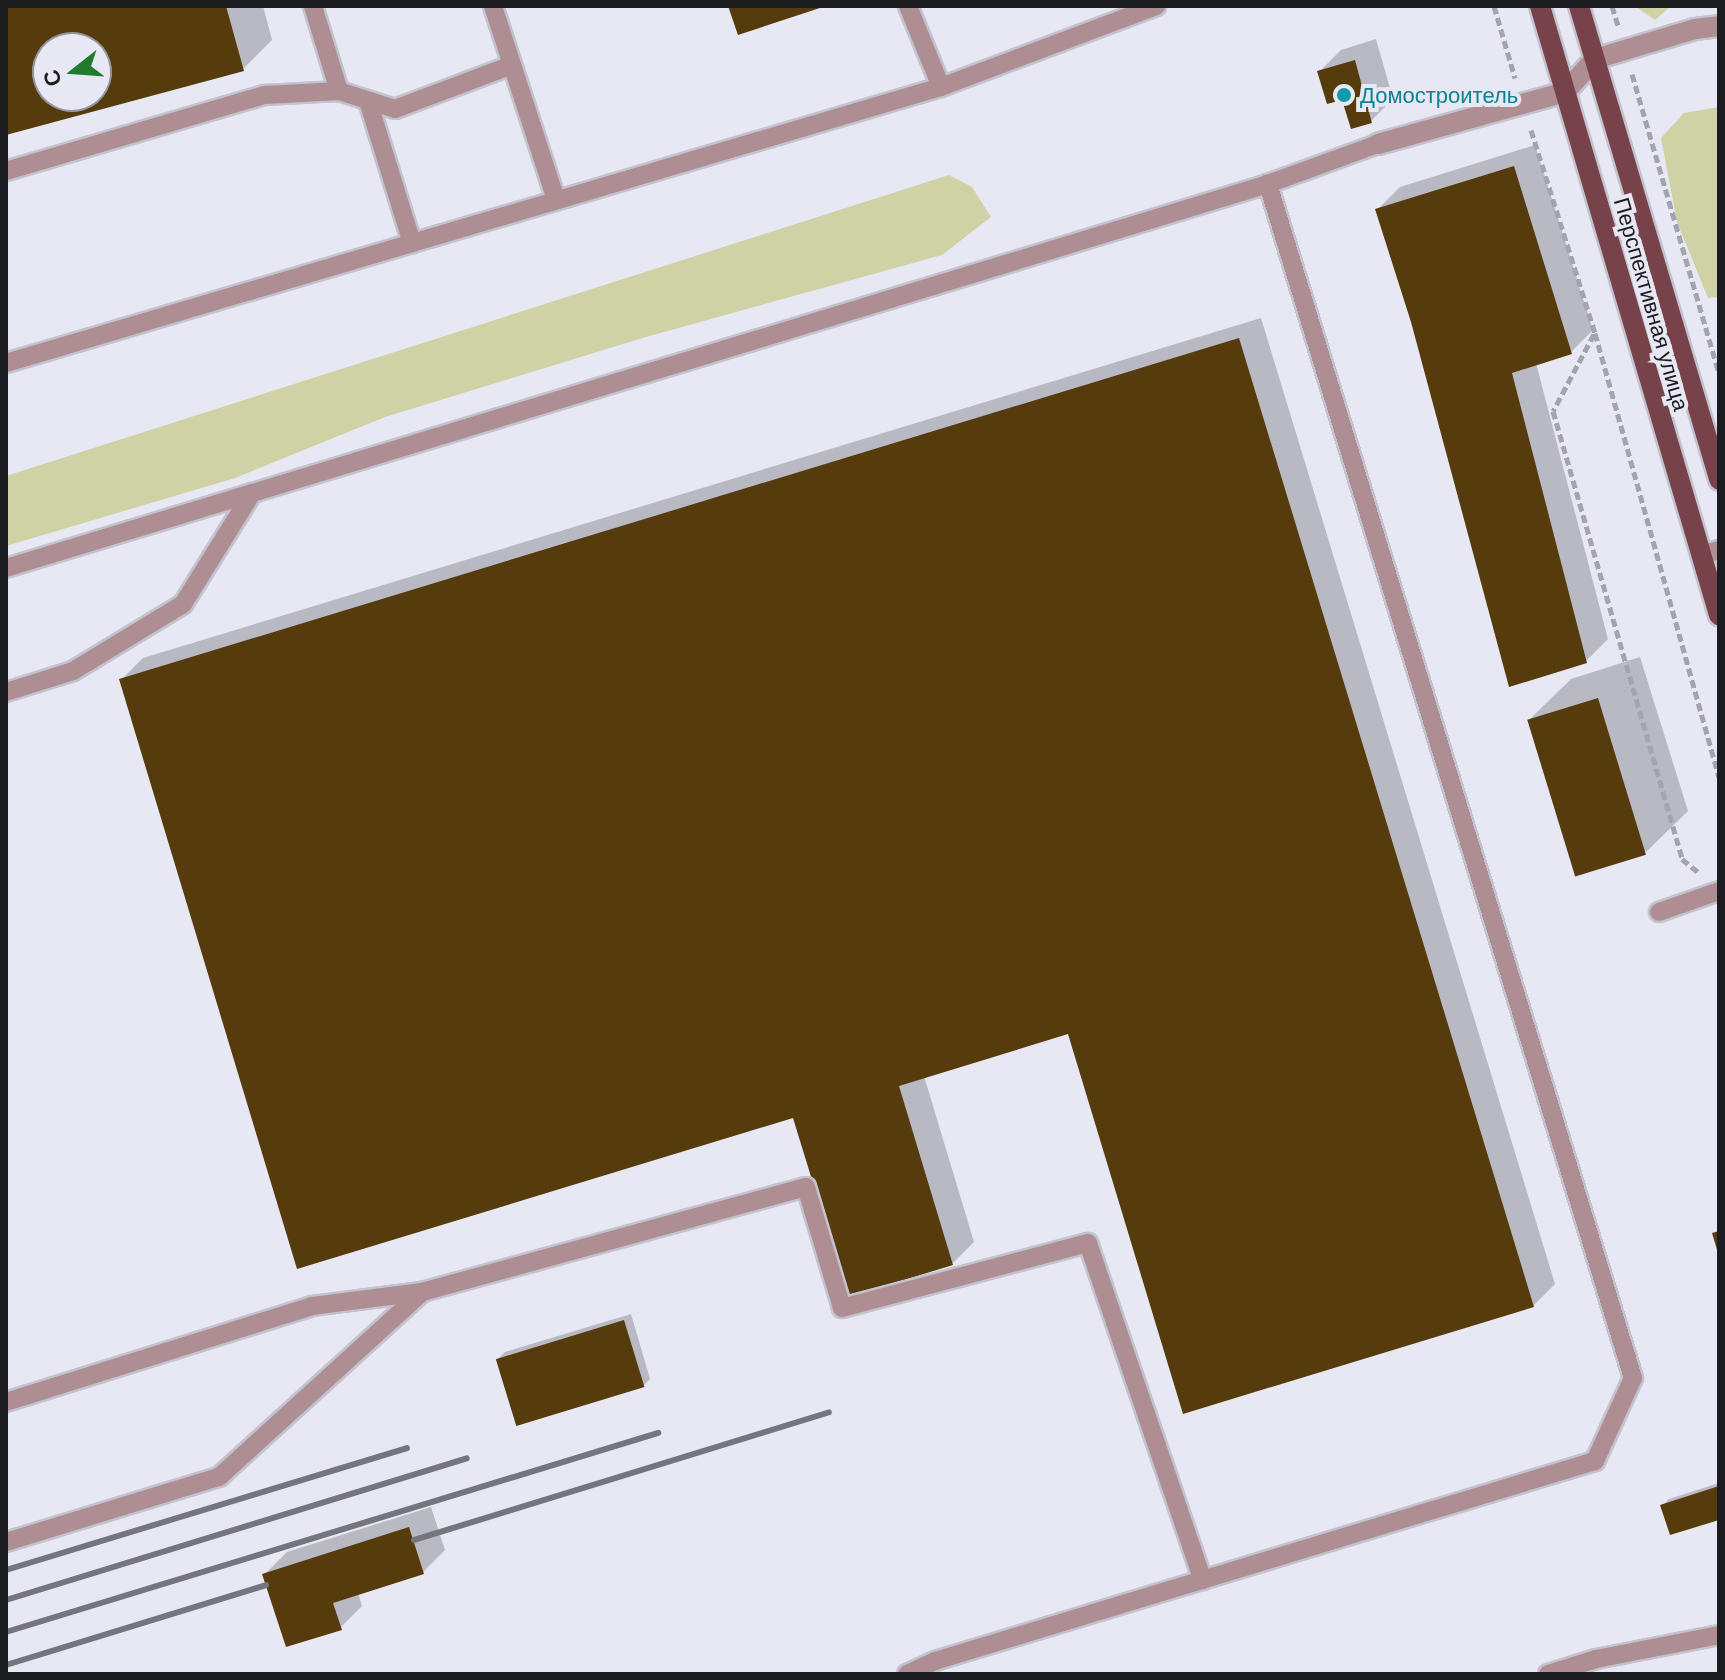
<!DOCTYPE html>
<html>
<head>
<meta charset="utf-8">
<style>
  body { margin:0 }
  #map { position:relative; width:1725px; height:1680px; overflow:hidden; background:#e7e8f4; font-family:Barlow,sans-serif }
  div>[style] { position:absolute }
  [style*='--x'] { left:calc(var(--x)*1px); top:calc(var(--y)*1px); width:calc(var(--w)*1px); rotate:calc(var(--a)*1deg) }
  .green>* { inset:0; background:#cfd2a4 }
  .shadow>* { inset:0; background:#0003 }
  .building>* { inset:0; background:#563b0c; transform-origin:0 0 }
  .path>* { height:5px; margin-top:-2.5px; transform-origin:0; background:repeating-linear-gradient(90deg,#a3a4ad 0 8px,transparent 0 12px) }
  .roads { filter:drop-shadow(2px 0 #c2c3ce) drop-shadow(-2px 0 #c2c3ce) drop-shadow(0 2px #c2c3ce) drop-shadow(0 -2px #c2c3ce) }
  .service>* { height:18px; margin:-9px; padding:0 9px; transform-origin:9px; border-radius:9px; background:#ae8e92 }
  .minor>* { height:20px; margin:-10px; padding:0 10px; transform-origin:10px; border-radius:10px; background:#ae8e92 }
  .primary>* { height:20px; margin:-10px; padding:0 10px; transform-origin:10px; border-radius:10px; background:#78424b }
  .rail>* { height:6px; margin:-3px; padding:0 3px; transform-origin:3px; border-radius:3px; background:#74757d }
  .dots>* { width:22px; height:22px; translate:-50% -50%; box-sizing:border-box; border:4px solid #e7e8f4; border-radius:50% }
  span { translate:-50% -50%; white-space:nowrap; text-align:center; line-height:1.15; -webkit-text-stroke:8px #e7e8f4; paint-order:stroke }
  .culture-label { font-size:22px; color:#0d838f }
  .left { translate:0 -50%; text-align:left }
  .street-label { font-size:22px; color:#1b1c20 }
  .frame { position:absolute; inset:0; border:8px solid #1b1c20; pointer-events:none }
  .north { position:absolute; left:32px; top:32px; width:80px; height:80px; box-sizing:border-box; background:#e7e8f4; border:2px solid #95969f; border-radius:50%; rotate:253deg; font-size:22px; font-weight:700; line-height:32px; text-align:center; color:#1b1c20 }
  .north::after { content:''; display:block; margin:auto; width:28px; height:36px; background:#1f7c2d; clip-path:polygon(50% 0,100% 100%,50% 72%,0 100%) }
</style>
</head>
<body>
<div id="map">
  <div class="green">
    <div style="clip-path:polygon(1635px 6px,1671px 6px,1655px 20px)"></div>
    <div style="clip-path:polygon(1719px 107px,1719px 297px,1708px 298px,1677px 222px,1661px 138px,1684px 113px)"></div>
    <div style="clip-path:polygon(949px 175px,972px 187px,991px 217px,942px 255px,646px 337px,385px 417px,235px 478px,6px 546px,6px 476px)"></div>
  </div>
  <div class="shadow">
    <div style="clip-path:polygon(evenodd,6px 6px,263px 6px,272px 40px,243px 69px,6px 132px,6px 6px,48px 48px,96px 48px,96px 96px,48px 96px,48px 48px)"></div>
    <div style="clip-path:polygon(1376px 39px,1393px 99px,1371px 121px,1319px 72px,1341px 50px)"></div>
    <div style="clip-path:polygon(1535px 145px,1593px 330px,1571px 352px,1536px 363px,1608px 639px,1586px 661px,1413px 322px,1378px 209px,1400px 187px)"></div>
    <div style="clip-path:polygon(1261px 318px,1555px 1284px,1533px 1306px,1069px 1032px,924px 1076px,974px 1242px,952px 1264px,795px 1115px,121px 680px,143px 658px)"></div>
    <div style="clip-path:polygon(1640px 657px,1688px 811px,1646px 852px,1529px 720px,1571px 679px)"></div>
    <div style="clip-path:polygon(631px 1314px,650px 1379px,644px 1385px,498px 1359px,505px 1352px)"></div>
    <div style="clip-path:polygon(1719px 1483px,1719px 1518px,1663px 1505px,1669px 1499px)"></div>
    <div style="clip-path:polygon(431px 1507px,445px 1550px,423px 1572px,358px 1593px,362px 1606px,340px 1628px,265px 1574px,287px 1552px)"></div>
  </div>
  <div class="building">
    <div style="clip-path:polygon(evenodd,6px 6px,226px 6px,244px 71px,6px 135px,6px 6px,48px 48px,96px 48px,96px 96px,48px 96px,48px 48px)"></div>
    <div style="clip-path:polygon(728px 6px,823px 6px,823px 7px,738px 35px)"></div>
    <div style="clip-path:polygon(1355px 60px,1372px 123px,1351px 129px,1342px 100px,1327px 104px,1317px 71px)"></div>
    <div style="clip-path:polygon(1514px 166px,1572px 354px,1512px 373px,1587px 663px,1509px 687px,1411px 322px,1375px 209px)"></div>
    <div style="clip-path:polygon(1239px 338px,1534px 1307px,1183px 1414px,1068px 1034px,899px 1086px,953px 1265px,848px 1297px,793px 1118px,297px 1269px,119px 679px)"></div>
    <div style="left:1598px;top:698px;width:164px;height:74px;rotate:73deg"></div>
    <div style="clip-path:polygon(1719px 1231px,1719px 1253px,1718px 1253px,1712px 1233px)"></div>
    <div style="left:624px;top:1320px;width:70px;height:134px;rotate:73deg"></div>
    <div style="clip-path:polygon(1719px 1486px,1719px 1520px,1670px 1535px,1660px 1505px)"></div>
    <div style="clip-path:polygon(409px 1527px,424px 1574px,333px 1603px,342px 1630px,286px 1647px,262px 1574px)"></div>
  </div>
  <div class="path">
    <div style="--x:1494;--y:6;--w:75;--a:73.7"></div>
    <div style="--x:1612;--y:6;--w:21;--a:73"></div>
    <div style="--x:1632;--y:74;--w:311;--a:73.8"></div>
    <div style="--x:1531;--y:130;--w:213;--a:72.5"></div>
    <div style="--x:1595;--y:333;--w:461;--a:74.4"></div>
    <div style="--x:1594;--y:334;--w:87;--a:118"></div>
    <div style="--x:1553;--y:411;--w:466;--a:73.9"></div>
    <div style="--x:1682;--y:859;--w:21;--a:39"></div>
  </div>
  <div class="roads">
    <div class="service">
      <div style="--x:313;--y:6;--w:89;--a:73"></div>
      <div style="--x:339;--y:91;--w:59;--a:17.8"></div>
      <div style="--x:395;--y:109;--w:125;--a:-20.6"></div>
      <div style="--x:493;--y:6;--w:204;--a:72"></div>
      <div style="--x:908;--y:6;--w:87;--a:67.8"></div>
      <div style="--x:368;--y:101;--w:149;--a:72.8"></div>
      <div style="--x:6;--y:171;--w:270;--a:-16.4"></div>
      <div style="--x:265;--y:95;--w:74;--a:-3.1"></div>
      <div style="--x:6;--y:363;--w:975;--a:-16.45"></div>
      <div style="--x:941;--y:87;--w:230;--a:-20.6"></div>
      <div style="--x:1701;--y:555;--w:19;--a:-16"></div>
      <div style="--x:6;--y:568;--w:1319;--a:-16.92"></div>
      <div style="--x:1268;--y:184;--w:117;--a:-20"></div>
      <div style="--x:6;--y:692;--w:70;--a:-17.4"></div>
      <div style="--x:73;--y:671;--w:129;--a:-31.3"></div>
      <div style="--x:183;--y:604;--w:131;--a:-58.1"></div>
      <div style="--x:1659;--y:912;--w:64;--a:-19.3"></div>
      <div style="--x:6;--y:1402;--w:321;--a:-17.4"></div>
      <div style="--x:312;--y:1306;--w:111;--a:-7.3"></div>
      <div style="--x:422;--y:1292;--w:398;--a:-15.3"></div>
      <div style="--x:806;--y:1187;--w:126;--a:73.4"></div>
      <div style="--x:842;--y:1308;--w:254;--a:-14.8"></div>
      <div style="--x:1088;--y:1243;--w:356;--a:71.2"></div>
      <div style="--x:6;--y:1542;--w:223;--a:-17"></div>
      <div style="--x:219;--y:1477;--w:275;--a:-42.3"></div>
      <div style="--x:907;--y:1674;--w:31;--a:-25"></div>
      <div style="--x:935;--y:1661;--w:690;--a:-16.86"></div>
      <div style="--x:1595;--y:1461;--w:91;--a:-65.4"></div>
      <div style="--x:1633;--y:1378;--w:1249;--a:-107"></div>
      <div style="--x:1548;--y:1674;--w:50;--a:-17.4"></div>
      <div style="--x:1596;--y:1659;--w:125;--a:-11"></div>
    </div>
    <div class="minor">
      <div style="--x:1378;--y:144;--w:194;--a:-15.5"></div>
      <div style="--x:1565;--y:92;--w:45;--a:-47.7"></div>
      <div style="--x:1595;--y:59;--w:104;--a:-16.7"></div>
      <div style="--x:1695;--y:29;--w:24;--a:-7"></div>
    </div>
    <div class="primary">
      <div style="--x:1540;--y:6;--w:635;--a:73.62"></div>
      <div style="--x:1579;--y:6;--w:494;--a:73.5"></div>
    </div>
  </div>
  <div class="rail">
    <div style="--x:414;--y:1540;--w:434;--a:-17.1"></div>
    <div style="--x:6;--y:1570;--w:419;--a:-16.9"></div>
    <div style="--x:6;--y:1600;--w:482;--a:-17.1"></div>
    <div style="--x:6;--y:1632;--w:682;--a:-16.97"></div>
    <div style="--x:6;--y:1665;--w:272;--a:-17.1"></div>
  </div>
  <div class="dots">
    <div style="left:1344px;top:95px;background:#0f9aa8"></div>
  </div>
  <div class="culture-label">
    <span class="left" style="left:1360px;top:95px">Домостроитель</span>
  </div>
  <div class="street-label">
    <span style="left:1652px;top:304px;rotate:74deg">Перспективная улица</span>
  </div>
  <div class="frame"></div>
  <div class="north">С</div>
</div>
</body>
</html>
